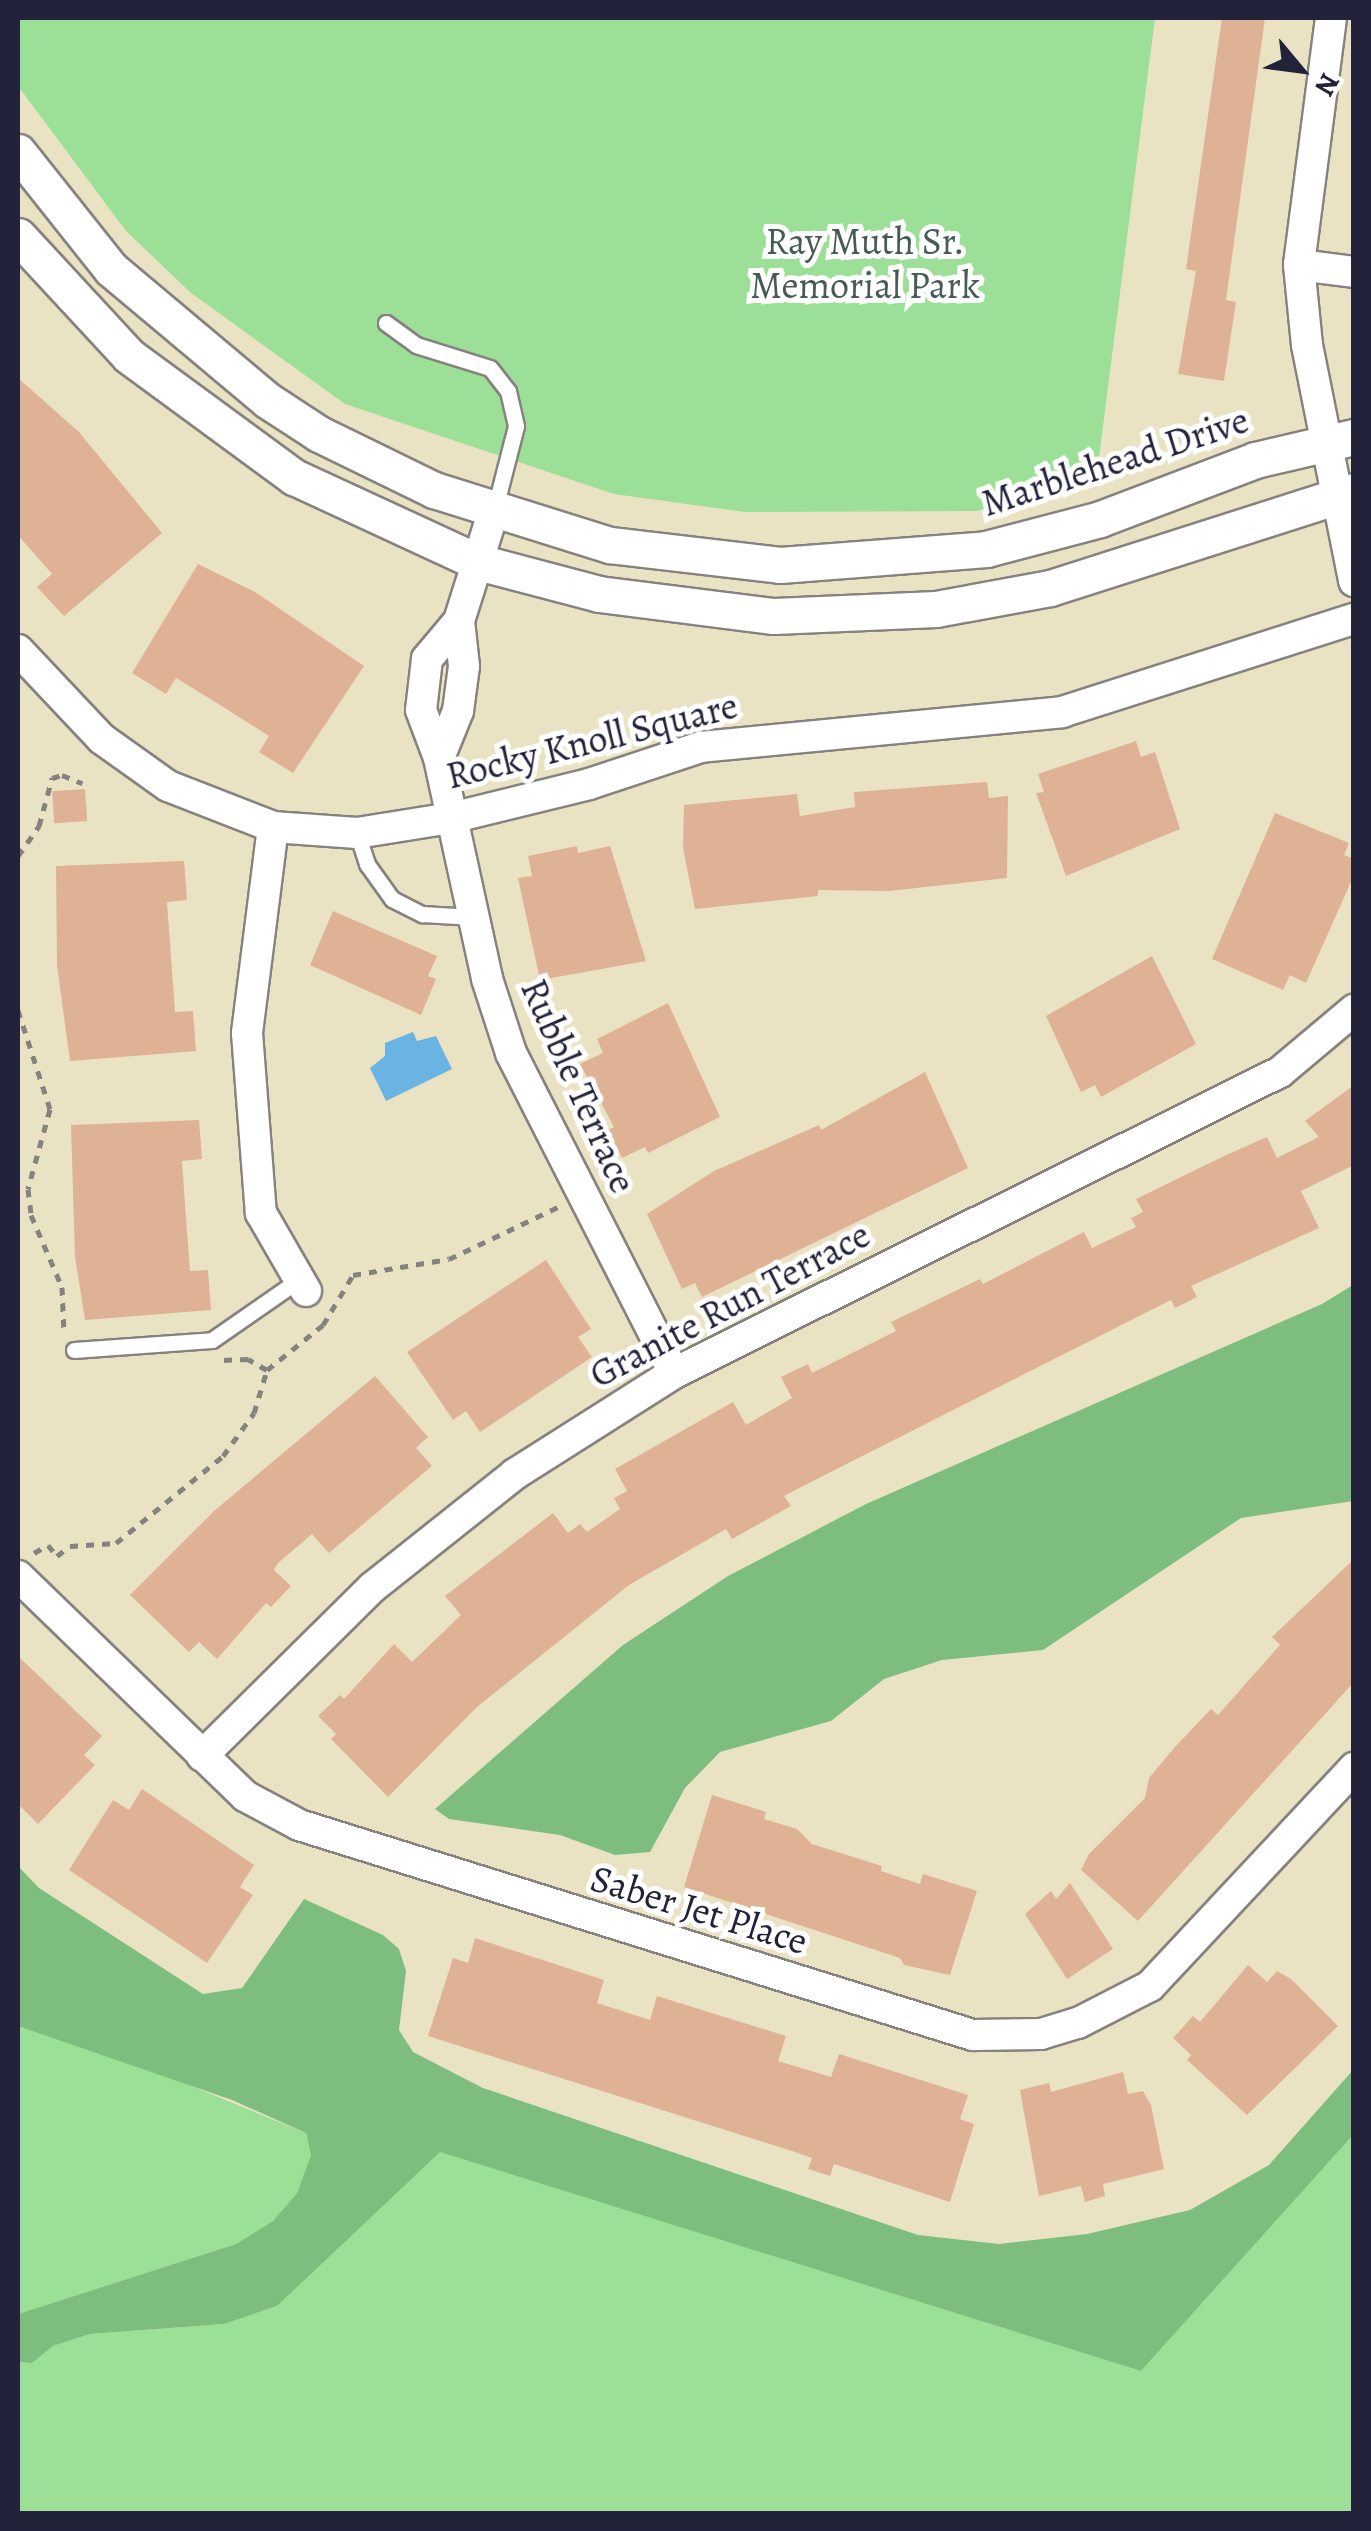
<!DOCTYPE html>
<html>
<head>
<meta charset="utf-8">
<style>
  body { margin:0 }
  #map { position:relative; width:1371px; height:2531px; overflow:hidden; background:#e9e3c3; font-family:Alegreya,serif }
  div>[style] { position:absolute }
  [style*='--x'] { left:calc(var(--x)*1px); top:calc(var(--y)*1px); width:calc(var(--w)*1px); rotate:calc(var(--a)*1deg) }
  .green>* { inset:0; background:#9cdf96 }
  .forest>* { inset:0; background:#7dbe7f }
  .water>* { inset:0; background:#69b4e2 }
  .building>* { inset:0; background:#dfb296; transform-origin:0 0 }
  .path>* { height:5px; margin-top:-2.5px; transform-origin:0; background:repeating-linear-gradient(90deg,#86827f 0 8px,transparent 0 16px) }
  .roads { filter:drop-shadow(2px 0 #86827f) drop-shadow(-2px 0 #86827f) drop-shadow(0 2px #86827f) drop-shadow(0 -2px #86827f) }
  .service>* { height:15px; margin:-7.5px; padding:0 7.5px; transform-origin:7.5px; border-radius:7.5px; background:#fff }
  .minor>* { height:30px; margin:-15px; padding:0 15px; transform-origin:15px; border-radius:15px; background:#fff }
  .tertiary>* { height:35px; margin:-17.5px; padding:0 17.5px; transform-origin:17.5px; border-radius:17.5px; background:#fff }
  span { translate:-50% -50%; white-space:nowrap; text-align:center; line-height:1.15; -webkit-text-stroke:10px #fff; paint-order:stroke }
  .park-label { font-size:38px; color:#475b56 }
  .street-label { font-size:38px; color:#22223b }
  .frame { position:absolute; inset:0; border:20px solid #22223b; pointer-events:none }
  .north { position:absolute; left:1251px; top:20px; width:100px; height:100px; -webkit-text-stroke:8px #fff; paint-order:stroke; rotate:119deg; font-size:28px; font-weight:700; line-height:40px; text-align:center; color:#22223b }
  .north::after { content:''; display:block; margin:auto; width:35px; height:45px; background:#22223b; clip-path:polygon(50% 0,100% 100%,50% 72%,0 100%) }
</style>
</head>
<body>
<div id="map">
  <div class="green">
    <div style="clip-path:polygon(18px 18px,1155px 18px,1096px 481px,976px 511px,745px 512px,614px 494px,345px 404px,191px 293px,126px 231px,18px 86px)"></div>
    <div style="clip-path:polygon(18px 2026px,128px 2060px,306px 2133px,311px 2155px,297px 2193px,273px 2221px,236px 2244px,18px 2314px)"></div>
    <div style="clip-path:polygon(1353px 2135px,1353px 2513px,18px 2513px,18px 2362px,32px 2363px,53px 2346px,90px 2334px,224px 2324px,277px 2306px,439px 2151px,1141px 2371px)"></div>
  </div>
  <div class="forest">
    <div style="clip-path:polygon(1353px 1285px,1353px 1501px,1241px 1518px,1043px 1650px,942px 1660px,884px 1679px,831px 1721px,720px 1752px,685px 1788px,650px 1852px,615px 1855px,560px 1835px,449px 1819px,435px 1809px,623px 1645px,728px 1576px,866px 1504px,1322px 1304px)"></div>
    <div style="clip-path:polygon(18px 1866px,39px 1888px,203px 1994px,242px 1988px,304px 1899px,383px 1935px,399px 1949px,406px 1971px,399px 2030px,413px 2052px,483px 2088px,918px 2235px,999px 2244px,1087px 2234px,1190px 2210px,1269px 2165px,1353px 2070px,1353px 2135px,1141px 2371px,440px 2152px,277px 2306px,224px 2324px,90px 2334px,53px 2346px,32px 2363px,18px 2362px,18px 2314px,236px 2244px,273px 2221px,297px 2193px,311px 2155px,306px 2133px,232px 2100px,18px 2026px)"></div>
  </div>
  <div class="water">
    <div style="clip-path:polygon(413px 1032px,417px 1041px,436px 1036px,452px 1069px,386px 1101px,370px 1068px,385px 1056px,385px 1043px)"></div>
  </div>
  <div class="building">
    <div style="clip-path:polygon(1222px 18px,1265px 18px,1226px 300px,1236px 302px,1224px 381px,1178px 374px,1196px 271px,1186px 269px)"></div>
    <div style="clip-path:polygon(18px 378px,79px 432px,162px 533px,64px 616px,37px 587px,52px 574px,18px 535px)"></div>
    <div style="clip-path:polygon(198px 564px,255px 592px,364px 666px,293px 773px,259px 752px,269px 736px,212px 700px,176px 678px,166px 694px,132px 673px)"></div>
    <div style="clip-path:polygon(1136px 741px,1141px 757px,1155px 752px,1180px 829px,1066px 876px,1036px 793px,1044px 792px,1038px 774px)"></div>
    <div style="clip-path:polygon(987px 782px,989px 798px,1008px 796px,1007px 878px,889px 891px,818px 890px,818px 896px,695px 909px,683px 848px,684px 805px,797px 794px,800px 816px,855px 807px,854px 792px)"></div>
    <div style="left:85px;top:789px;width:32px;height:33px;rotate:86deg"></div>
    <div style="clip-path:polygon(1275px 813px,1349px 843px,1344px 855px,1354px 859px,1354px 875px,1306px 983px,1290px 975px,1283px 990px,1212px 959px)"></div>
    <div style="clip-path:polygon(577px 846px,578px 853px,610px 846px,646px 961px,540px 980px,518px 878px,532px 876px,528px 856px)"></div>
    <div style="clip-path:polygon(184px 861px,187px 900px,167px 902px,175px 1012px,193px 1011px,196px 1051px,70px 1061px,57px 965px,56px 866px)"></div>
    <div style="clip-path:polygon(333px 911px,437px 956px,428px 976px,436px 979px,421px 1015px,310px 965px)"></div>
    <div style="clip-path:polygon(1152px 956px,1196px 1044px,1101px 1097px,1095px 1085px,1081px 1092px,1046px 1016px)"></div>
    <div style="clip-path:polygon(668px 1003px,720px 1117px,648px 1153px,645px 1147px,622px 1158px,608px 1130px,614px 1127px,580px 1064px,603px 1053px,597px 1039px)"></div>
    <div style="clip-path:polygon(925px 1072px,968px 1168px,702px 1297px,695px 1283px,682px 1289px,647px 1214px,714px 1171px,819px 1125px,821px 1130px)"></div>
    <div style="clip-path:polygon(1354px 1085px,1354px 1165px,1301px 1191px,1319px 1228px,1191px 1286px,1197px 1297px,1175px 1308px,1171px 1300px,805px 1485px,784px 1496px,791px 1506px,732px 1539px,726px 1529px,629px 1585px,477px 1707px,388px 1797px,331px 1739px,336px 1734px,318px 1716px,340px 1695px,344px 1699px,394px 1644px,412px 1662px,461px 1615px,445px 1596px,553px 1513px,568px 1533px,580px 1524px,587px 1532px,620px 1509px,614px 1498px,627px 1491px,615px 1469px,733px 1402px,746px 1425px,792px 1398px,781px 1377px,808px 1364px,812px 1373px,896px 1331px,891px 1322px,980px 1279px,983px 1284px,1084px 1232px,1092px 1248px,1136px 1227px,1131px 1218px,1143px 1212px,1136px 1199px,1224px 1156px,1267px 1137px,1277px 1158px,1319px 1137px,1305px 1121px)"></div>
    <div style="clip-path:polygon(199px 1120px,202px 1159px,182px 1161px,185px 1205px,190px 1271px,208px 1270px,211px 1310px,85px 1320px,75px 1257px,71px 1125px)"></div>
    <div style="clip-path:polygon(546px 1260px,591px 1329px,578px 1337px,592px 1357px,480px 1432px,466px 1411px,453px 1420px,407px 1352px)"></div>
    <div style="clip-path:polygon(375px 1376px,428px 1437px,416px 1448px,432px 1466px,329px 1553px,312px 1534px,278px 1563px,274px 1570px,291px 1586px,271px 1607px,266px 1603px,217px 1659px,199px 1642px,189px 1652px,130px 1595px,214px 1511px)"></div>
    <div style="clip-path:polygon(1354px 1559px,1354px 1682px,1138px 1921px,1081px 1870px,1089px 1854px,1145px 1798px,1149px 1778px,1174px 1748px,1211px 1709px,1218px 1715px,1280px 1645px,1272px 1637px)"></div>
    <div style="clip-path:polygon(18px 1656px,102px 1736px,84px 1755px,95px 1765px,38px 1824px,18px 1804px)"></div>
    <div style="clip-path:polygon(142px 1789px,254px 1865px,240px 1887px,253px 1895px,207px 1963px,69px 1870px,113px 1800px,129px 1810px)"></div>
    <div style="clip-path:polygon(712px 1795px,766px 1812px,764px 1819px,797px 1829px,812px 1844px,882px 1866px,881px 1871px,920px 1884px,923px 1874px,977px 1891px,950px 1975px,904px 1965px,900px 1958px,684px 1887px)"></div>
    <div style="clip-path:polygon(1070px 1883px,1113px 1949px,1067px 1979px,1025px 1914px,1051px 1891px,1056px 1899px)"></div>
    <div style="clip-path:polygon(475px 1938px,604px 1980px,597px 2003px,650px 2020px,657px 1996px,786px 2036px,778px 2061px,831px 2077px,839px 2054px,968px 2095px,960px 2119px,974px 2124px,950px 2202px,834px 2164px,830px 2176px,808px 2169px,812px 2158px,792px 2151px,428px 2036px,453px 1958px,468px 1963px)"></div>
    <div style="clip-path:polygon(1248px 1965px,1267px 1982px,1277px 1971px,1291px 1979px,1338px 2026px,1247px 2115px,1187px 2060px,1191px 2055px,1173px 2038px,1193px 2016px,1200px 2022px)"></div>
    <div style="clip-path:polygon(1123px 2072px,1128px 2094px,1143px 2091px,1151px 2105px,1164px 2169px,1103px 2184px,1105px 2196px,1085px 2202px,1081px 2186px,1039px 2196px,1020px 2090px,1049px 2083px,1051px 2092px)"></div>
  </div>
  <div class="path">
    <div style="--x:18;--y:856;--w:37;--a:-55"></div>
    <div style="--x:39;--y:826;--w:50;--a:-74.8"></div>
    <div style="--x:52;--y:778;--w:10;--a:-17"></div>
    <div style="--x:62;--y:775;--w:22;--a:22"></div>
    <div style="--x:18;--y:1010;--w:104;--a:72.1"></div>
    <div style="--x:50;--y:1109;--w:83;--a:105.4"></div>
    <div style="--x:28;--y:1189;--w:26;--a:83"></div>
    <div style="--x:31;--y:1215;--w:78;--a:66.7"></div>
    <div style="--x:62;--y:1287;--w:45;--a:87.5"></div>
    <div style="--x:267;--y:1370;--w:72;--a:-38.8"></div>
    <div style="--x:323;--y:1325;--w:58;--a:-59"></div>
    <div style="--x:353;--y:1275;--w:97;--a:-9.5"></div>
    <div style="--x:449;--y:1259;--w:123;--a:-25.5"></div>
    <div style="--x:34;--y:1553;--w:16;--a:-30"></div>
    <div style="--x:48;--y:1545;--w:14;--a:51"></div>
    <div style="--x:57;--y:1556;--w:16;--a:-38"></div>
    <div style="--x:70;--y:1546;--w:46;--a:-3.7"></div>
    <div style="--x:116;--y:1543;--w:138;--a:-39.1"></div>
    <div style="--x:223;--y:1456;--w:53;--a:-54.2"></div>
    <div style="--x:254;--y:1413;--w:45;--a:-73.2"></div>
    <div style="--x:267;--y:1370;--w:22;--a:-150"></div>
    <div style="--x:248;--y:1359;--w:27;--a:178"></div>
  </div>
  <div class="roads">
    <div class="service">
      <div style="--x:386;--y:323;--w:37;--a:36"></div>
      <div style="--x:416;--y:345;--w:77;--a:17.3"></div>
      <div style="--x:490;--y:368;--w:29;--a:52"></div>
      <div style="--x:508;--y:391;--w:36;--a:77"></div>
      <div style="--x:516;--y:426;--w:85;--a:104.4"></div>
      <div style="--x:357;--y:833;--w:33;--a:72"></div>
      <div style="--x:367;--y:864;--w:43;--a:54.5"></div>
      <div style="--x:392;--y:899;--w:34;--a:27"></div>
      <div style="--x:422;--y:914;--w:51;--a:3.4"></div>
      <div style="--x:74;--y:1350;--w:138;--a:-4.1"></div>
      <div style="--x:212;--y:1340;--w:103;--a:-34.8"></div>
    </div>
    <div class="minor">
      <div style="--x:1331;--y:18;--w:249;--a:97.4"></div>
      <div style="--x:1299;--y:265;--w:80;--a:84.3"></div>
      <div style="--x:1307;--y:345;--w:241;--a:78.7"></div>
      <div style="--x:1299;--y:265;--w:55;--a:7.3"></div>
      <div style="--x:493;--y:513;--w:113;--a:107.5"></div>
      <div style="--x:459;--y:621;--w:50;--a:130.1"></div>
      <div style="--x:427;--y:659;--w:51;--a:96.7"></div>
      <div style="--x:421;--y:710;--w:51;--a:69.4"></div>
      <div style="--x:439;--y:758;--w:226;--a:77.7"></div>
      <div style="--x:487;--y:979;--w:78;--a:72"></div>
      <div style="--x:511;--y:1053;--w:359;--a:63"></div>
      <div style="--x:18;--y:650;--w:122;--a:46.7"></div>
      <div style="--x:102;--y:739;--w:81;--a:35.5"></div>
      <div style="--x:168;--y:786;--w:113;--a:21.3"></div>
      <div style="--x:273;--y:827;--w:84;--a:4.1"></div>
      <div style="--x:357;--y:833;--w:95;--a:-9.1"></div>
      <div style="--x:451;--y:818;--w:142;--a:-13.8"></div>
      <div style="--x:589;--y:784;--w:118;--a:-18.3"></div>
      <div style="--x:701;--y:747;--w:363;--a:-5.5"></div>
      <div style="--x:1062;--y:712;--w:306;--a:-17.7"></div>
      <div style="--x:439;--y:758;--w:51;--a:-68"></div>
      <div style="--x:458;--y:711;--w:45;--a:-82.4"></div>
      <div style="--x:464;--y:666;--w:45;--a:-96.3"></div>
      <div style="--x:273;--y:827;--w:208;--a:97.2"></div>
      <div style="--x:247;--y:1033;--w:181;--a:85.6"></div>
      <div style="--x:261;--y:1213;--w:90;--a:60"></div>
      <div style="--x:18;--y:1576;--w:316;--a:44.1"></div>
      <div style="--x:245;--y:1796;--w:61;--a:28.2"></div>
      <div style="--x:299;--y:1825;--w:706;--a:17.31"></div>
      <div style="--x:973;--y:2035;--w:68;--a:-0.8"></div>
      <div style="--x:1041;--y:2034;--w:39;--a:-17"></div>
      <div style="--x:1078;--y:2023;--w:81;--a:-27.2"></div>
      <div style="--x:1150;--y:1986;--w:299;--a:-46.9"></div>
      <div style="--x:202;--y:1756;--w:240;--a:-44.7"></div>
      <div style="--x:373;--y:1587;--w:181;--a:-38.5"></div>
      <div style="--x:515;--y:1474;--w:188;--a:-32.4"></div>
      <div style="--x:674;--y:1373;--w:677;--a:-26.41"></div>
      <div style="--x:1280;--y:1072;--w:97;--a:-40"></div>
    </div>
    <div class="tertiary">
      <div style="--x:18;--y:152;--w:149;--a:51.5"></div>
      <div style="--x:111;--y:269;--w:204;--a:40"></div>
      <div style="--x:267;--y:400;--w:62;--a:33.2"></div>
      <div style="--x:319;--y:434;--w:128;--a:26"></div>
      <div style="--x:434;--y:490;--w:184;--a:17.4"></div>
      <div style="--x:610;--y:545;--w:171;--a:6.7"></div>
      <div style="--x:780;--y:565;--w:207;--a:-4.4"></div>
      <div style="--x:986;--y:549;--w:118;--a:-14.7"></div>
      <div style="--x:1100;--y:519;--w:166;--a:-20.8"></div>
      <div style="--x:1255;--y:460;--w:102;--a:-13.1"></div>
      <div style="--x:18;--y:236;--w:163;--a:47.2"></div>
      <div style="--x:129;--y:356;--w:205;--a:36.3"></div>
      <div style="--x:294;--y:477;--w:203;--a:24.8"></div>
      <div style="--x:478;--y:562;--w:125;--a:14.8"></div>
      <div style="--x:599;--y:594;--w:176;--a:7.2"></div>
      <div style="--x:774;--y:616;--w:162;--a:-2.5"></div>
      <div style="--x:936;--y:609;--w:116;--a:-10.4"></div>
      <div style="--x:1050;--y:588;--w:319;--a:-17.7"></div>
    </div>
  </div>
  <div class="park-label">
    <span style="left:865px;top:264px">Ray Muth Sr.<br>Memorial Park</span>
  </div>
  <div class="street-label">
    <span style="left:1115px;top:462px;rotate:-18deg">Marblehead Drive</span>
    <span style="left:592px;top:741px;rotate:-14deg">Rocky Knoll Square</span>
    <span style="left:578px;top:1086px;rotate:66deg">Rubble Terrace</span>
    <span style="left:730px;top:1305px;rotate:-28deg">Granite Run Terrace</span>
    <span style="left:699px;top:1910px;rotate:17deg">Saber Jet Place</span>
  </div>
  <div class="frame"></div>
  <div class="north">N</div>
</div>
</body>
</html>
